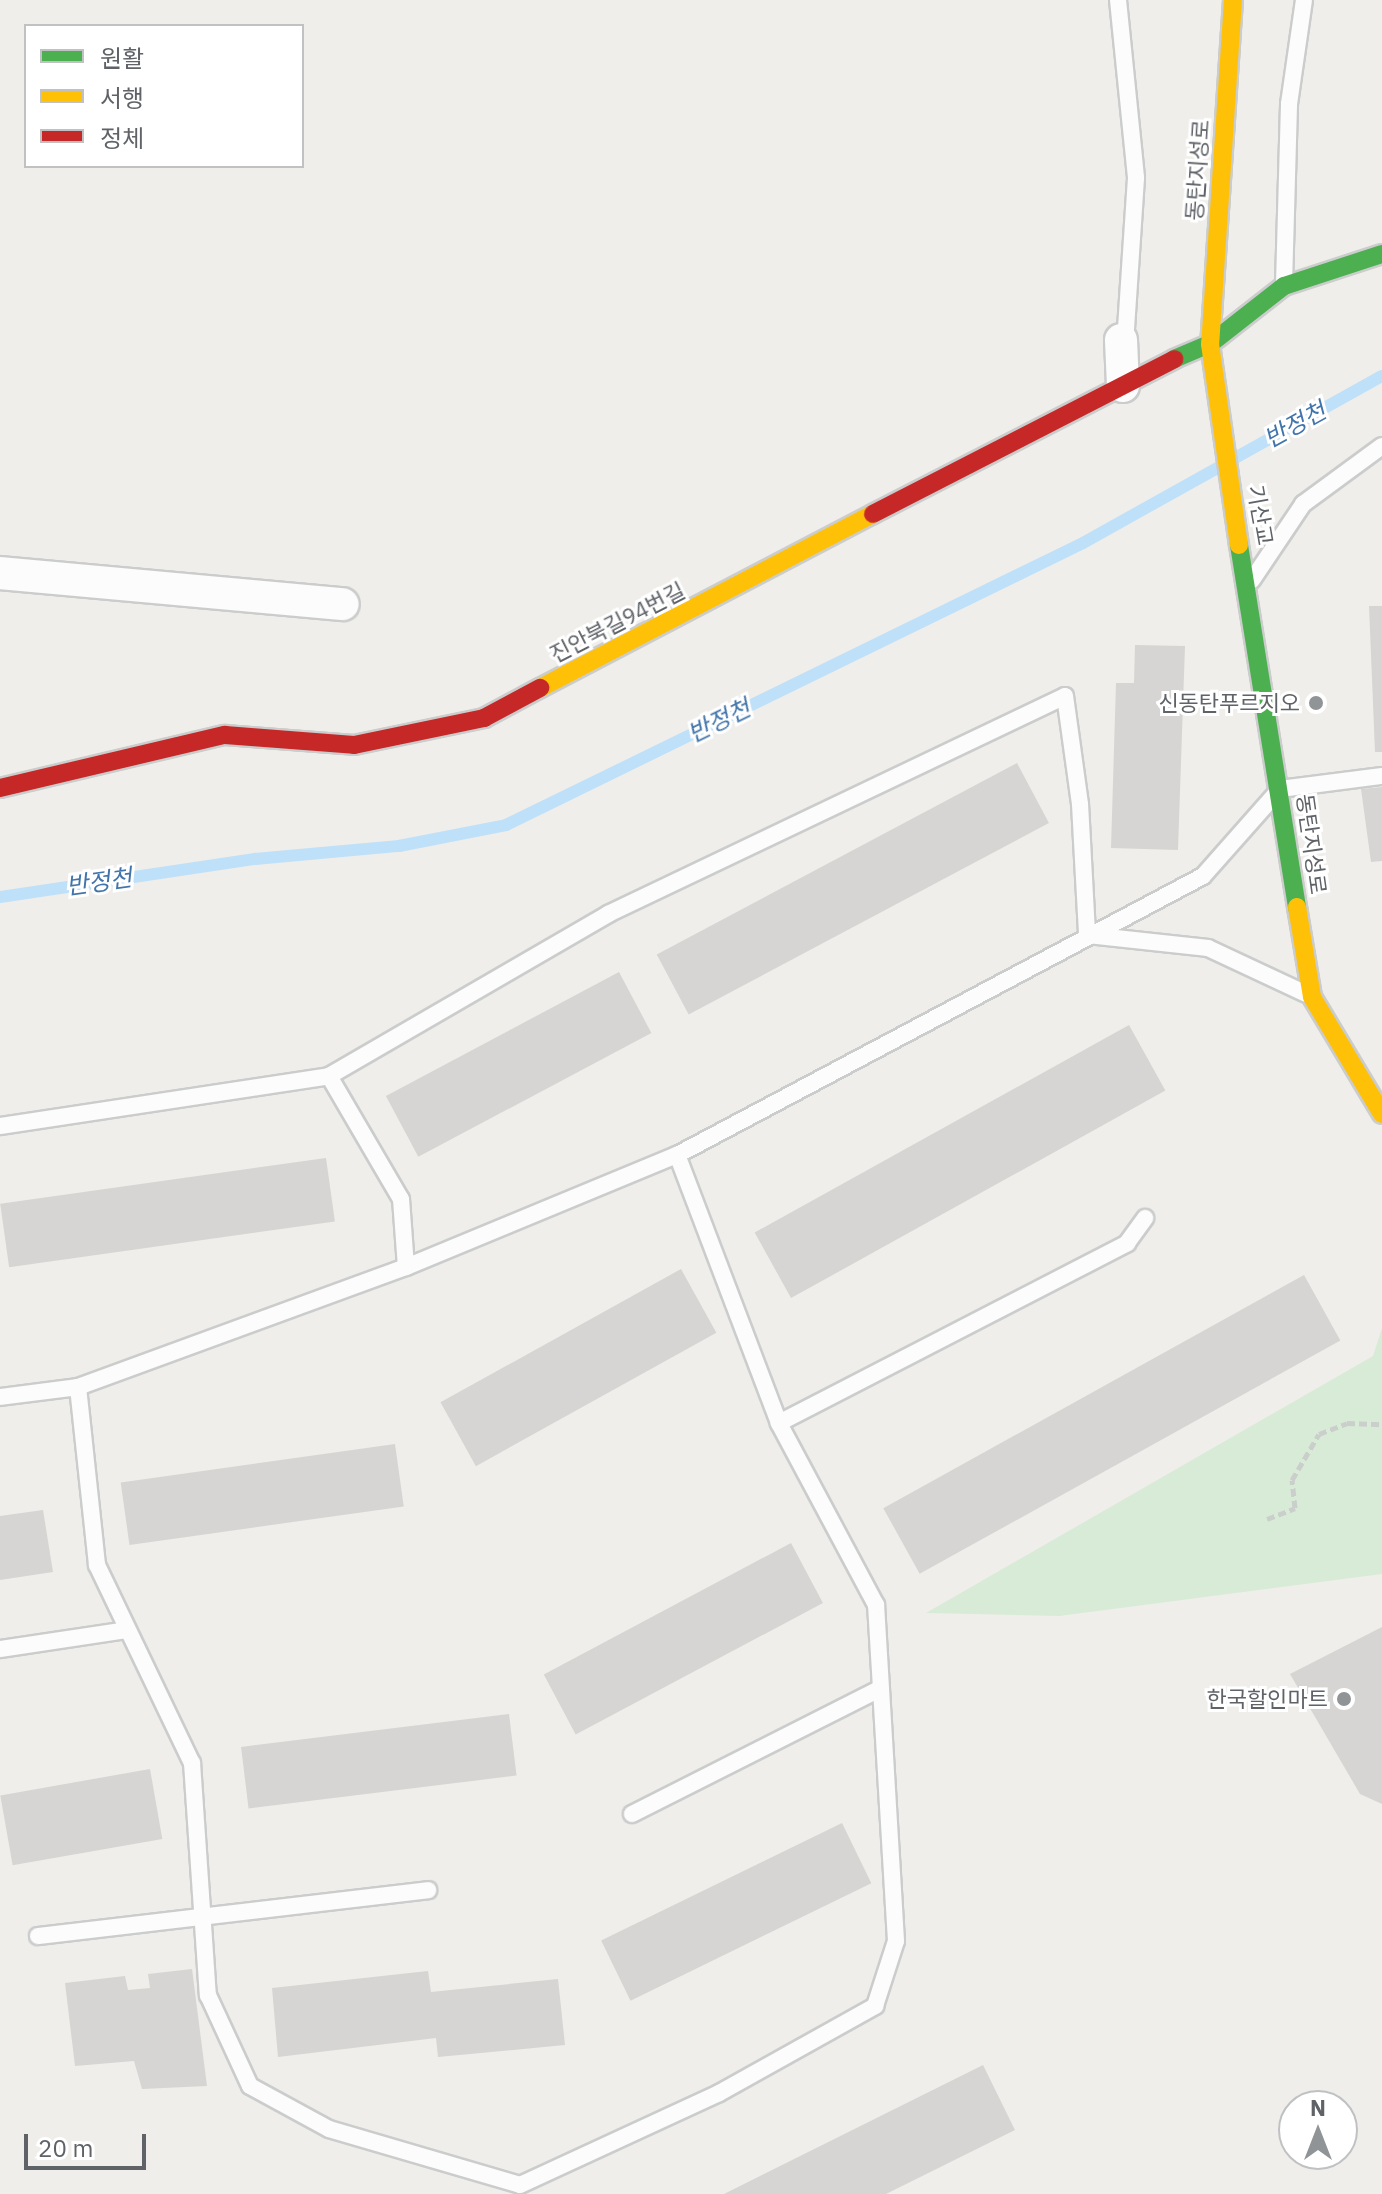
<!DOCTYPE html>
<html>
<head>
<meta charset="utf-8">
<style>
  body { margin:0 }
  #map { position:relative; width:1382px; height:2194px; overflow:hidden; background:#efeeea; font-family:"IBM Plex Sans","Noto Sans KR",sans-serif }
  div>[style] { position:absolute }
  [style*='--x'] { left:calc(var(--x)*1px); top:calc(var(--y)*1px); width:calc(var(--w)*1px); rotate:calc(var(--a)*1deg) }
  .green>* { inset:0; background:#d8ebd6 }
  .stream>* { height:12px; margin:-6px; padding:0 6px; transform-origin:6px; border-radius:6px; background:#bfe0f9 }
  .building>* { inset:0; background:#d6d5d3; transform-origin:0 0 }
  .path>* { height:5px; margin-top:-2.5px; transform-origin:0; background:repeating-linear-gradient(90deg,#cacfcc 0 8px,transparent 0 12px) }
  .roads { filter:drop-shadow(2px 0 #cbcccc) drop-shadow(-2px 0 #cbcccc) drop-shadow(0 2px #cbcccc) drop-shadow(0 -2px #cbcccc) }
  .lane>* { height:16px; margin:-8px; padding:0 8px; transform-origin:8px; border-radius:8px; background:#fdfcfc }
  .street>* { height:32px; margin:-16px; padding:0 16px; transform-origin:16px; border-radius:16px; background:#fdfcfc }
  .fast>* { height:18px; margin:-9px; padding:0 9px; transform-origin:9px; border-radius:9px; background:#4caf50 }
  .slow>* { height:18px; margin:-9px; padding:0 9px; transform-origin:9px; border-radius:9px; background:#ffc107 }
  .jam>* { height:18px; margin:-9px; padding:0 9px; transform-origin:9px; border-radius:9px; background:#c62828 }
  .dots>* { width:22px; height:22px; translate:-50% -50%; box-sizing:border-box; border:4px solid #fff; border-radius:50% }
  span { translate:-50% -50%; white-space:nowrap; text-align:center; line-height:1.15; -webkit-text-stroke:6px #fff; paint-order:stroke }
  .street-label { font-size:22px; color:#5f6368 }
  .poi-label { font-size:22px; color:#5f6368 }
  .right { translate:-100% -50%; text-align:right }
  .water-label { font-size:24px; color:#4174aa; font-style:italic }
  .legend { position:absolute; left:24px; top:24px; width:280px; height:144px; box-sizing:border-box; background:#fff; border:2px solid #bfc1c3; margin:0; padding:10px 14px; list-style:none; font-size:24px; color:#5f6368 }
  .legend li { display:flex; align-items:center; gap:16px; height:40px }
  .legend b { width:40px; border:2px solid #bfc1c3 }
  .north { position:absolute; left:1278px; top:2090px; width:80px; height:80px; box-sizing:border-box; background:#fff; border:2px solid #bfc1c3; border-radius:50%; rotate:0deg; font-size:22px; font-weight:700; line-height:32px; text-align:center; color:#5f6368 }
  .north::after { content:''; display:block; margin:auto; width:28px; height:36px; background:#919496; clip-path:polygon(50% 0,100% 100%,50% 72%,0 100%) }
  .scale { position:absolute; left:24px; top:2134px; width:122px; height:36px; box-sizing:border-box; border:4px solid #5f6368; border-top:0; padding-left:10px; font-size:24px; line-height:28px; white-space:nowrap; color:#5f6368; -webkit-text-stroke:6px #fff; paint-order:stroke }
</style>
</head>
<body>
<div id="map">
  <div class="green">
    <div style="clip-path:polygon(1382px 1328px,1382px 1574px,1059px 1616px,926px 1613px,1373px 1356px)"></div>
  </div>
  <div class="stream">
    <div style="--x:1235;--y:458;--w:168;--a:-29.2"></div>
    <div style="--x:0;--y:897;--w:258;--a:-8.5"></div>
    <div style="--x:255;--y:859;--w:145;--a:-5.2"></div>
    <div style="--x:399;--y:846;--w:109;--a:-11.1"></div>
    <div style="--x:506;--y:825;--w:642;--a:-26.05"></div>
    <div style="--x:1083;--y:543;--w:156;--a:-29.2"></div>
  </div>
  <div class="building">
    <div style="clip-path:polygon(1369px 606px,1382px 606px,1382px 752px,1375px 752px)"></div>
    <div style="clip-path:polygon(1135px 645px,1185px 646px,1178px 850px,1111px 848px,1116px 683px,1134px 683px)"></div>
    <div style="left:1017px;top:763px;width:68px;height:408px;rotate:62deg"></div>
    <div style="clip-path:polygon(1382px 787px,1382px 861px,1371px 862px,1361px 789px)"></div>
    <div style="left:619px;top:972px;width:69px;height:264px;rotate:62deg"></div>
    <div style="left:1129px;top:1025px;width:75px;height:428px;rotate:61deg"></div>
    <div style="left:326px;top:1158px;width:64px;height:329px;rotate:82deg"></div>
    <div style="left:681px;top:1269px;width:73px;height:275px;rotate:61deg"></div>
    <div style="left:1304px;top:1275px;width:75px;height:481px;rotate:61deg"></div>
    <div style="left:395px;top:1444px;width:63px;height:277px;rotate:82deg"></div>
    <div style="clip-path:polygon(43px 1510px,53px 1572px,0 1580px,0 1516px)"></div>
    <div style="left:791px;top:1543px;width:68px;height:280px;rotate:62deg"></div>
    <div style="clip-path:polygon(1382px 1627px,1382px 1804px,1360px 1794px,1290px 1674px)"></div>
    <div style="left:509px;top:1714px;width:62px;height:270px;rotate:83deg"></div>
    <div style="left:150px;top:1769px;width:71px;height:152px;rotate:80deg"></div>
    <div style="left:842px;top:1823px;width:67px;height:268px;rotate:64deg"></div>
    <div style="clip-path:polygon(192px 1969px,207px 2086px,142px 2089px,134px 2061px,75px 2066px,65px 1983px,125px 1976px,128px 1990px,150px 1988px,148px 1974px)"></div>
    <div style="clip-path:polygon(428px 1971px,431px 1992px,558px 1979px,565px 2045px,438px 2057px,436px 2038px,278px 2057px,272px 1988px)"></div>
    <div style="clip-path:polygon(983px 2065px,1015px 2130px,886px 2194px,724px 2194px)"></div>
  </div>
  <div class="path">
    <div style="--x:1267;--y:1519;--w:30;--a:-21"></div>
    <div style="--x:1295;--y:1508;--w:28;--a:-96"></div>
    <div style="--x:1292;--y:1480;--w:53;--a:-59.6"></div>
    <div style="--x:1319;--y:1434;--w:30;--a:-21"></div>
    <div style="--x:1347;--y:1423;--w:35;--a:2"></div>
  </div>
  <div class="roads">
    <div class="lane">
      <div style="--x:1118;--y:0;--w:179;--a:84.2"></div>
      <div style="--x:1136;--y:178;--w:165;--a:93.8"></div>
      <div style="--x:1284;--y:284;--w:180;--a:-88.4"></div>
      <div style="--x:1289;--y:104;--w:105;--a:-81.8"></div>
      <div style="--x:1252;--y:580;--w:92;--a:-56.1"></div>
      <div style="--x:1303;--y:504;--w:98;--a:-36.3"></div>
      <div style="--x:1088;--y:935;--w:121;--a:6.2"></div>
      <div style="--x:1208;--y:948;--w:108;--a:25.1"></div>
      <div style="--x:329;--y:1076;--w:143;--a:59.7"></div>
      <div style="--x:401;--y:1199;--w:68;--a:85.8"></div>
      <div style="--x:0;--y:1126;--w:333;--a:-8.6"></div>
      <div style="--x:329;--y:1076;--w:323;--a:-30.1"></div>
      <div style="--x:608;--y:914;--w:506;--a:-25.5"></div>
      <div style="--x:1065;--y:696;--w:109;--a:82.1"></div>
      <div style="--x:1080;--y:804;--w:131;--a:86.9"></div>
      <div style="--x:78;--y:1387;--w:179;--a:83.9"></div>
      <div style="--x:97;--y:1565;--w:220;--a:64.4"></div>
      <div style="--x:192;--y:1763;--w:233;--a:86.1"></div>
      <div style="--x:208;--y:1995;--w:100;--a:65.2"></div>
      <div style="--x:250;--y:2086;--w:90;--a:28.6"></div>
      <div style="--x:329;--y:2129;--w:199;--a:16.3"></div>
      <div style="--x:520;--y:2185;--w:219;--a:-24.8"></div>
      <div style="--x:719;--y:2093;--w:179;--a:-29.1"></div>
      <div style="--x:875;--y:2006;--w:68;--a:-72.1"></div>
      <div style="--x:896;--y:1941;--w:337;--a:-93.4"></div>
      <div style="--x:876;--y:1605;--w:206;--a:-118.1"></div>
      <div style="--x:779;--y:1423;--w:287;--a:-110.8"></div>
      <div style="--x:0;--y:1397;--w:79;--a:-7.3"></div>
      <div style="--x:78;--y:1387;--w:349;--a:-20.1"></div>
      <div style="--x:406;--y:1267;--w:293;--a:-22.5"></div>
      <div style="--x:677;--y:1155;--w:595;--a:-27.94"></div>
      <div style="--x:1203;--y:876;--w:116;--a:-48.5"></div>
      <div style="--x:1280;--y:789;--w:103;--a:-7.3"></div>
      <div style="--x:779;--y:1423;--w:392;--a:-27.3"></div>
      <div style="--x:1127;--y:1243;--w:31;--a:-54"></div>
      <div style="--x:0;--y:1649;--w:128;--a:-8.5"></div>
      <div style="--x:632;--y:1814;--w:277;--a:-26.8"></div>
      <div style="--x:38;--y:1936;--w:393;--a:-6.7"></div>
    </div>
    <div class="street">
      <div style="--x:1121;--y:340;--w:46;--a:87.5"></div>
      <div style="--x:0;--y:573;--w:344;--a:5.2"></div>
    </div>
    <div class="fast">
      <div style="--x:1174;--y:359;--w:39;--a:-23"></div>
      <div style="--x:1210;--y:344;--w:94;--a:-38.1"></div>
      <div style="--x:1284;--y:286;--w:103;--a:-18.1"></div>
      <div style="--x:1239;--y:545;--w:367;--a:80.9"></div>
    </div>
    <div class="slow">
      <div style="--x:1233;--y:0;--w:345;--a:93.8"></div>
      <div style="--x:1210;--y:344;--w:203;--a:81.8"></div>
      <div style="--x:540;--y:688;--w:376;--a:-27.6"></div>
      <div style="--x:1297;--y:907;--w:91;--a:80.5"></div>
      <div style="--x:1312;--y:997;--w:136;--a:59.1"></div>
    </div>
    <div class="jam">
      <div style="--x:873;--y:514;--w:339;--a:-27.2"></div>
      <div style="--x:0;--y:788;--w:231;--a:-13.3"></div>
      <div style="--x:225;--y:735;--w:129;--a:4.4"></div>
      <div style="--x:354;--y:745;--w:133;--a:-11.7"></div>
      <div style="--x:484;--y:718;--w:64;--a:-28.2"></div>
    </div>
  </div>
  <div class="dots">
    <div style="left:1316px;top:703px;background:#919496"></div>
    <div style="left:1344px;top:1699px;background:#919496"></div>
  </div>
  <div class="street-label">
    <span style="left:1197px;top:170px;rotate:-86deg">동탄지성로</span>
    <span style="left:1261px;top:515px;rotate:80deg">기산교</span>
    <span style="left:617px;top:622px;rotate:-27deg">진안북길94번길</span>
    <span style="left:1312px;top:844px;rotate:82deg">동탄지성로</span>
  </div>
  <div class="poi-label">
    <span class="right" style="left:1300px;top:703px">신동탄푸르지오</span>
    <span class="right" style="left:1328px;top:1699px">한국할인마트</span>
  </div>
  <div class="water-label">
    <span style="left:1295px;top:425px;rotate:-29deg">반정천</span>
    <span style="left:719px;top:721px;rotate:-26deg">반정천</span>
    <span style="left:99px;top:882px;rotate:-8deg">반정천</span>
  </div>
  <ul class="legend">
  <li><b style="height:10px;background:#4caf50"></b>원활</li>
  <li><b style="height:10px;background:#ffc107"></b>서행</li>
  <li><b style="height:10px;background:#c62828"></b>정체</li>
  </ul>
  <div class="north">N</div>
  <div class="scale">20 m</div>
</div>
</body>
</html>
